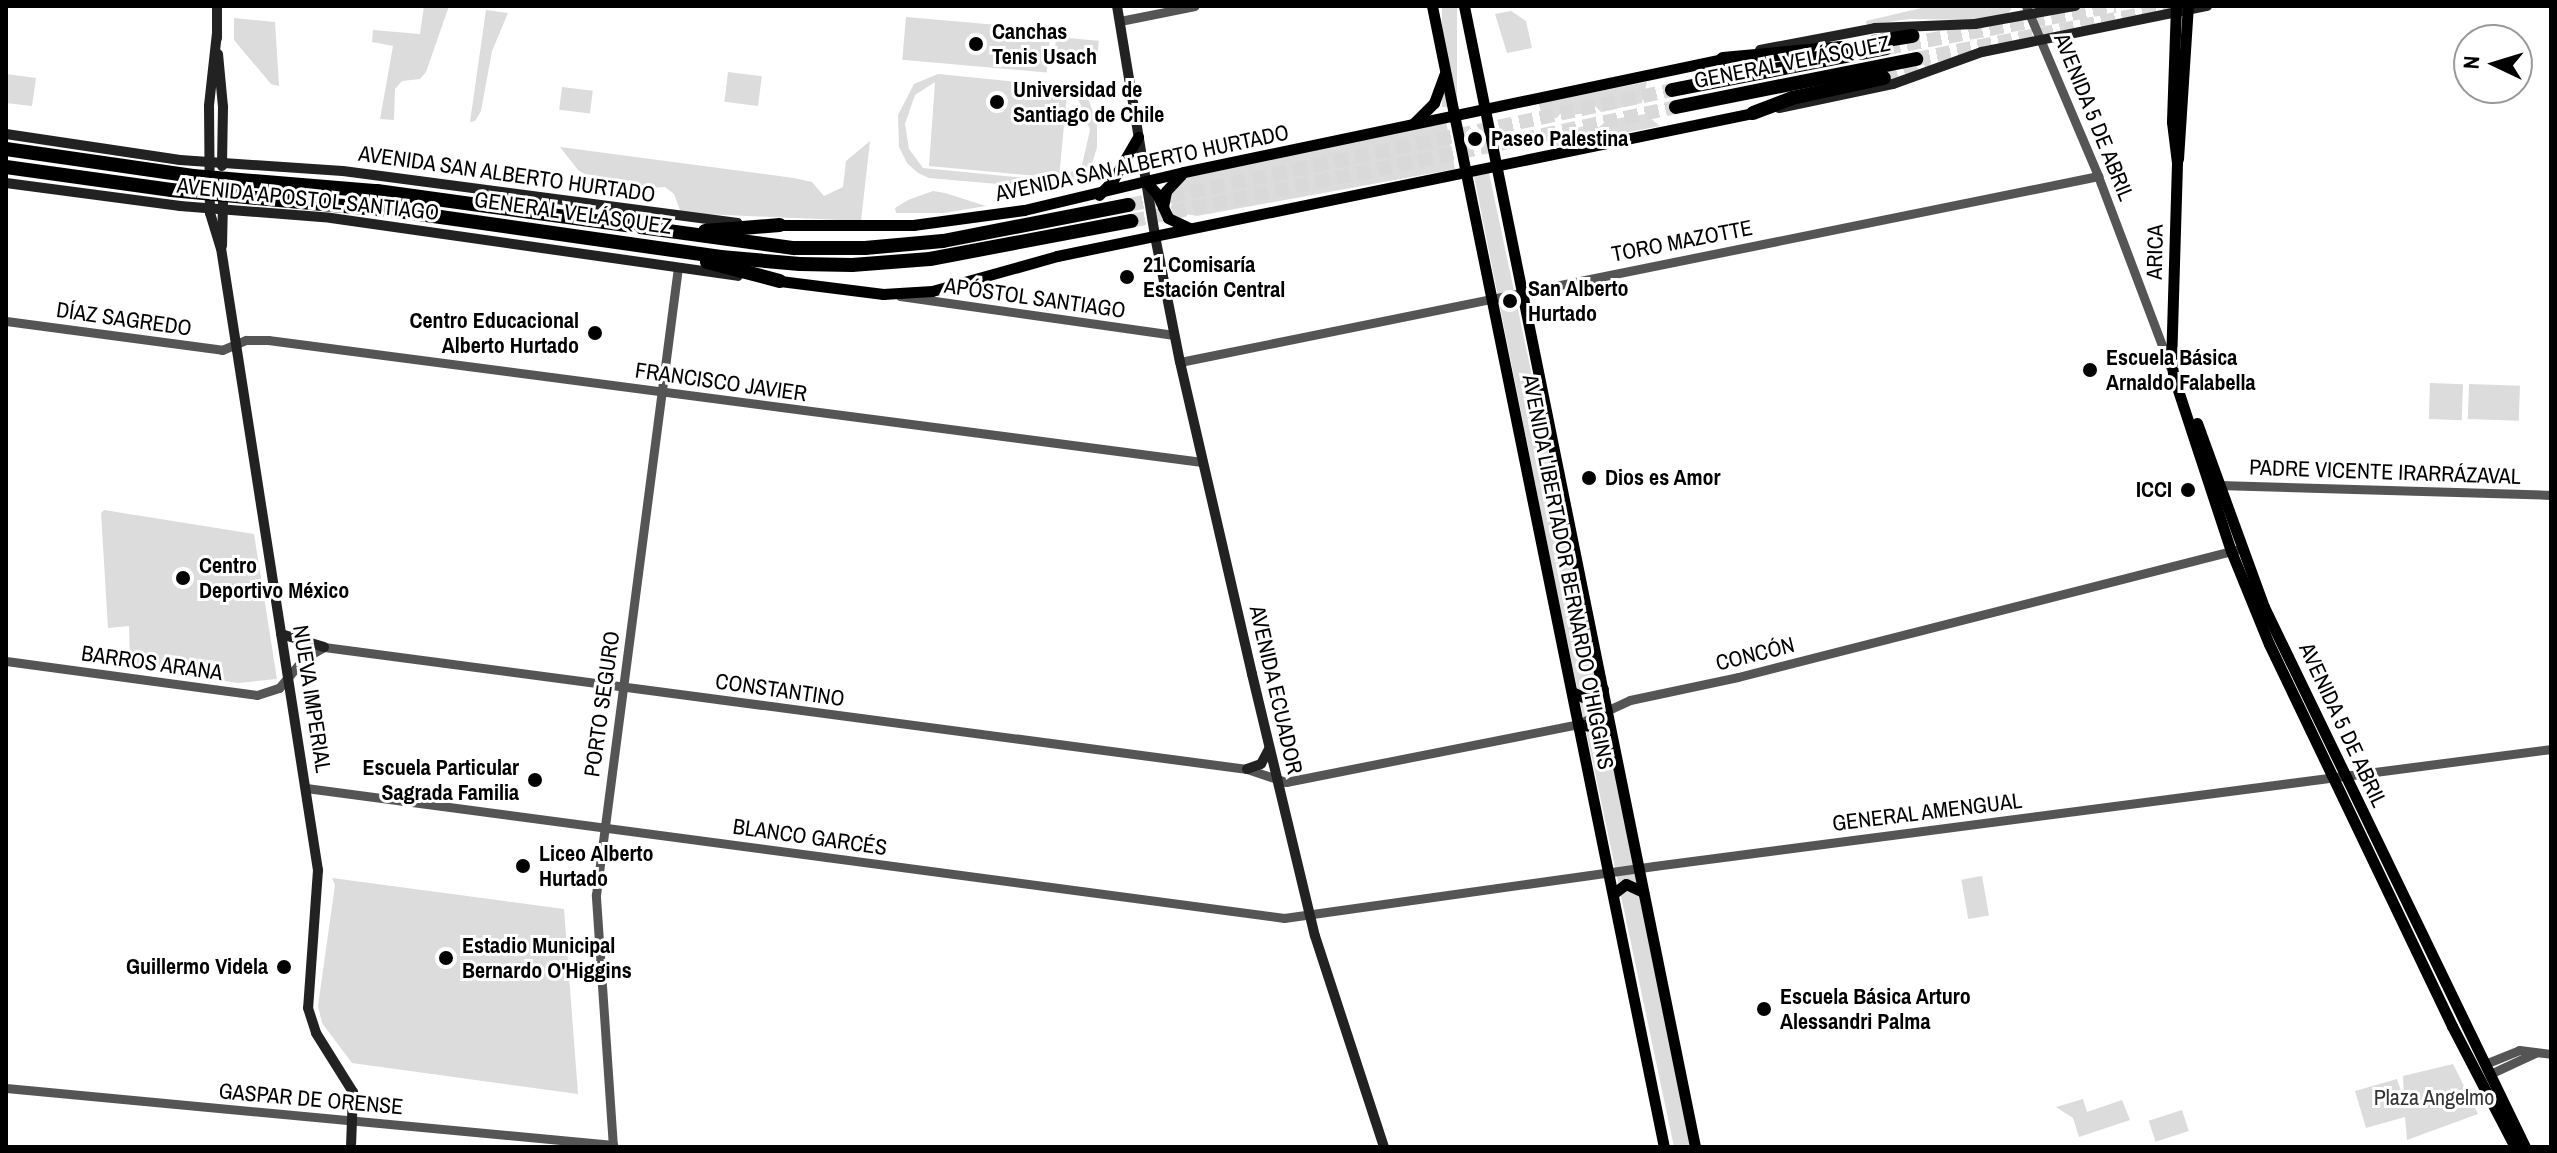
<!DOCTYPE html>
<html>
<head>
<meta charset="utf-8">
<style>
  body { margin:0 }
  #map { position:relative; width:2557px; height:1153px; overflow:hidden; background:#fff; font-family:"Archivo Narrow",sans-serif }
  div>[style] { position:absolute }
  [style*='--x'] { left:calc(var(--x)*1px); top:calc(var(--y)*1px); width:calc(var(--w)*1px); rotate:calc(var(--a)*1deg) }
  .green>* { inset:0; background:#dcdcdc; transform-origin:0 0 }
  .motorway-tunnel>* { height:14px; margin-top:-7px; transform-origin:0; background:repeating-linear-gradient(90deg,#d9d9d9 0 14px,transparent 0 21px) }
  .tertiary>* { height:9px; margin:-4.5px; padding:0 4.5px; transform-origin:4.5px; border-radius:4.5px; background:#555 }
  .secondary>* { height:10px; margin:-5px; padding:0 5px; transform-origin:5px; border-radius:5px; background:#222 }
  .primary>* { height:11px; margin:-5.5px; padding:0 5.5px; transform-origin:5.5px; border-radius:5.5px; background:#000 }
  .motorway>* { height:14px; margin:-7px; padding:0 7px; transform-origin:7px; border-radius:7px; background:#000 }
  .dots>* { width:22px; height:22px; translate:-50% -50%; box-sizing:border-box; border:4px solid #fff; border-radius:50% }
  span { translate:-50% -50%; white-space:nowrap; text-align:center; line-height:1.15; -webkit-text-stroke:6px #fff; paint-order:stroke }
  .poi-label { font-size:22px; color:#000; font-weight:700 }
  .left { translate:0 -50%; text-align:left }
  .right { translate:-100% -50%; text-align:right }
  .street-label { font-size:22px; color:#000 }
  .park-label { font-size:22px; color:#333 }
  .frame { position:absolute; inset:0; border:8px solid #000; pointer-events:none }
  .north { position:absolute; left:2453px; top:24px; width:80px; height:80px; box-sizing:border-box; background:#fff; border:2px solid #999; border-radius:50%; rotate:274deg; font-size:22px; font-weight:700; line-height:32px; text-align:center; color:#000 }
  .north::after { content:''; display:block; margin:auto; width:28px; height:36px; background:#000; clip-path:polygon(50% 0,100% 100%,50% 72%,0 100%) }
</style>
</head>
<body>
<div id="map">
  <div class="green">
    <div style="clip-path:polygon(424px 6px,449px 6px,426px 72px,420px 79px,402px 81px,395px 89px,394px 120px,380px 119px,393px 46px,372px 42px,373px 30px,420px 34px)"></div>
    <div style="left:1442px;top:6px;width:15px;height:101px"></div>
    <div style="clip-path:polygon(1930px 6px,2013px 6px,2007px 15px,1988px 20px,1910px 19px,1867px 25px,1866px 21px)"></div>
    <div style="clip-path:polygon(486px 10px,508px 13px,492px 51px,481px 111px,475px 121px,470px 122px)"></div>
    <div style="clip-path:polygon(1511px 11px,1526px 21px,1532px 48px,1507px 53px,1495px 14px)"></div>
    <div style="left:906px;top:17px;width:145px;height:43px;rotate:5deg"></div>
    <div style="clip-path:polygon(234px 18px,275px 22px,279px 86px,271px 84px,234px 40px)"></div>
    <div style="left:1056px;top:37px;width:43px;height:22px;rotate:5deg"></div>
    <div style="left:728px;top:72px;width:34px;height:30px;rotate:7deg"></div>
    <div style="clip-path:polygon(6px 74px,36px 78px,32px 106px,6px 103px)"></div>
    <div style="clip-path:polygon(evenodd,938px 74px,1076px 88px,1089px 101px,1097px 123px,1097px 147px,1091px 167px,1076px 182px,1056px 189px,929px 178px,918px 173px,907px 163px,899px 147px,898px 115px,914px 84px,938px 74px,935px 82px,929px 166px,1059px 178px,1067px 94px,1079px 101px,1090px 130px,1082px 165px,1057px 181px,923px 168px,909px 149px,905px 124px,915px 95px,935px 82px)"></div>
    <div style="clip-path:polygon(1647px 82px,1642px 103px,1601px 112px,1595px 106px,1588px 113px,1570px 115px,1563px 110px,1557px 118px,1544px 119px,1538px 103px)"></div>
    <div style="left:562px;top:87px;width:31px;height:23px;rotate:7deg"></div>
    <div style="clip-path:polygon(1645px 114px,1660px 126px,1548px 148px,1548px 137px,1563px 132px,1568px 137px,1576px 128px,1590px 125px,1596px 130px,1607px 120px)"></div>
    <div style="clip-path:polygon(1446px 121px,1455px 169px,1197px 216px,1179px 213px,1169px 201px,1170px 190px,1186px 178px)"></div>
    <div style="clip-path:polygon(870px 141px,861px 221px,681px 213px,674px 194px,665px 187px,624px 190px,605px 186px,578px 170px,560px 147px,794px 178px,812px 182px,824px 196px,843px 187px,846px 161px)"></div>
    <div style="clip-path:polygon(1489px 173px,1604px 715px,1691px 1147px,1674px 1147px,1555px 583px,1474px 176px)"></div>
    <div style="clip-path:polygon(933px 191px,945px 193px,986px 206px,944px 213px,896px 213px,895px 208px,908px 200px)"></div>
    <div style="left:2430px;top:383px;width:33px;height:36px;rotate:2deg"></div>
    <div style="left:2469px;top:384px;width:51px;height:35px;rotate:2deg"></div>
    <div style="clip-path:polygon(104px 510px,254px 534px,277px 679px,238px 683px,130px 667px,129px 626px,108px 628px,101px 513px)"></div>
    <div style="left:1982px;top:876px;width:40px;height:21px;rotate:80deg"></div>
    <div style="clip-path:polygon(332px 878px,564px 909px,578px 1094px,352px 1063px,322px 1023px,318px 1006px,335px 885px)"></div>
    <div style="clip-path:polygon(2453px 1064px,2478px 1114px,2407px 1140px,2405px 1117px,2366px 1128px,2355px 1091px,2397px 1079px,2404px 1100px,2403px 1076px)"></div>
    <div style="clip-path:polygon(2083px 1099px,2087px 1112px,2122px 1100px,2130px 1120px,2079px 1137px,2073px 1118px,2056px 1107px)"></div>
    <div style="left:2182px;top:1110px;width:22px;height:35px;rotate:72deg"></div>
  </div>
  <div class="motorway-tunnel">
    <div style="--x:1886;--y:48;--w:233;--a:-10.4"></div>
    <div style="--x:1916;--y:59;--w:270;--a:-11.3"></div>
    <div style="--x:1884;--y:78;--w:48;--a:-20.7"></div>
    <div style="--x:1129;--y:205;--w:555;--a:-11.96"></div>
    <div style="--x:1131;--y:221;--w:557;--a:-11.81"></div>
  </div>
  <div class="tertiary">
    <div style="--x:2026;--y:6;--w:185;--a:67"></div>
    <div style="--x:2098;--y:176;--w:204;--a:69.3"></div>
    <div style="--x:1120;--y:21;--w:76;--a:-11.3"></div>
    <div style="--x:900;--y:296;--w:277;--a:8.1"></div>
    <div style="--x:6;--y:321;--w:218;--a:7.6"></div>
    <div style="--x:222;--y:350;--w:26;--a:-23"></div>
    <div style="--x:246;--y:340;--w:22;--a:0"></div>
    <div style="--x:268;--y:340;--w:942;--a:7.44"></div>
    <div style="--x:1180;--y:362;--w:937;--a:-11.45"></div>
    <div style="--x:2218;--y:485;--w:333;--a:1.7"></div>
    <div style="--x:6;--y:661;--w:253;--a:7.7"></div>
    <div style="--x:257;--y:695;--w:23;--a:-18"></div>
    <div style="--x:279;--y:688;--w:38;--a:-50"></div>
    <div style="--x:303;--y:659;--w:24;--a:-30"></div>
    <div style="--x:324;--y:647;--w:931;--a:7.53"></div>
    <div style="--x:1247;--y:769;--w:41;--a:18.4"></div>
    <div style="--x:1286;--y:782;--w:298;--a:-11.2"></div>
    <div style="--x:1578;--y:724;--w:57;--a:-24.8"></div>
    <div style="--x:1630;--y:700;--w:110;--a:-12"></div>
    <div style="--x:1738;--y:677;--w:514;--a:-14.31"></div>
    <div style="--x:306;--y:788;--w:987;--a:7.57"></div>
    <div style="--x:1284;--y:918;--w:374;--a:-8"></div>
    <div style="--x:1654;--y:866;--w:905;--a:-7.43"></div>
    <div style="--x:2485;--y:1064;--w:37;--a:-22"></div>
    <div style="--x:2519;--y:1050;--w:32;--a:7"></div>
    <div style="--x:2490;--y:1074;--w:50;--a:-25"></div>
    <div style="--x:6;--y:1088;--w:610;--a:5.36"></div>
    <div style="--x:613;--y:1147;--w:253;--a:-93.9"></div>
    <div style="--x:596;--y:895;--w:633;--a:-82.56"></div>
  </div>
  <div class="secondary">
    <div style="--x:1117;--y:6;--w:233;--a:80.6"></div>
    <div style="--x:1155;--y:236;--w:128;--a:78.8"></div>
    <div style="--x:1180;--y:362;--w:320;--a:77"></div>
    <div style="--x:1252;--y:674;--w:269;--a:76.5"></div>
    <div style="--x:1315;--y:936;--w:222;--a:71.9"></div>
    <div style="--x:217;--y:33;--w:73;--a:96.3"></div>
    <div style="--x:209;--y:106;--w:107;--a:89.5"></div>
    <div style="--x:210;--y:213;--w:37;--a:73"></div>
    <div style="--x:221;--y:248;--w:630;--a:81.14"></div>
    <div style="--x:318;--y:870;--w:138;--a:94.1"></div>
    <div style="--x:308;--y:1008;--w:26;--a:72"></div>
    <div style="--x:316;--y:1033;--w:70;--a:57.9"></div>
    <div style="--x:353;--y:1092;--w:55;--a:92.1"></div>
    <div style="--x:217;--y:38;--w:32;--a:-90"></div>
    <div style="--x:1760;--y:50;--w:117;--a:-10.8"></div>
    <div style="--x:1875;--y:28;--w:100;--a:-2.3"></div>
    <div style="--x:1975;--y:24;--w:102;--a:-10.2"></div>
    <div style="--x:218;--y:54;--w:53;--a:84.6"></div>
    <div style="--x:223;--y:107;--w:59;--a:91"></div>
    <div style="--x:1779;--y:108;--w:116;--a:-11.9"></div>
    <div style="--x:1893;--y:84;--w:95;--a:-19.8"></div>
    <div style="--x:1982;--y:52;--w:230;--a:-11.6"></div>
    <div style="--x:6;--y:134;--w:176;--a:8.5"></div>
    <div style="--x:180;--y:160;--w:163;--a:3.9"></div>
    <div style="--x:343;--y:171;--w:398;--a:7.5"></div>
    <div style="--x:6;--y:183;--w:176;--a:7.5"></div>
    <div style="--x:180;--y:206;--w:151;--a:4.5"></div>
    <div style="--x:331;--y:218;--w:411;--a:8.1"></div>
    <div style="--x:222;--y:246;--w:44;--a:-88.7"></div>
    <div style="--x:281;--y:634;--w:45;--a:16.8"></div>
    <div style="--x:1247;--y:769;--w:15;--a:-20"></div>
    <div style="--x:1261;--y:764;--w:17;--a:-62"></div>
  </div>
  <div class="primary">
    <div style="--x:1432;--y:6;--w:1164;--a:78.51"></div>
    <div style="--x:1464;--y:6;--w:1164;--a:78.55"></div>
    <div style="--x:2176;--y:6;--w:116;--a:92"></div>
    <div style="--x:2172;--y:122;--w:41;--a:83"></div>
    <div style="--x:2177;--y:163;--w:197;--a:91.7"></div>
    <div style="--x:2171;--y:360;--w:18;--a:81"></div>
    <div style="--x:2174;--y:378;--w:182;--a:71.8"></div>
    <div style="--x:2231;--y:551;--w:100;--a:67.8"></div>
    <div style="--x:2269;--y:644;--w:424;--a:64.4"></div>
    <div style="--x:2452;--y:1026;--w:136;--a:62.5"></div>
    <div style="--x:1414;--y:123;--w:28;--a:-45"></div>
    <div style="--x:1434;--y:103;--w:30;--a:-70"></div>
    <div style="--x:2178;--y:159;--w:153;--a:-86.3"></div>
    <div style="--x:1146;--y:182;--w:16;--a:47"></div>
    <div style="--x:1157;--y:194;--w:26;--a:65"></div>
    <div style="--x:1168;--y:218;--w:23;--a:25"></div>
    <div style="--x:1099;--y:195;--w:21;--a:-47"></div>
    <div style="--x:1113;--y:180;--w:50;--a:-59.8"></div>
    <div style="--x:1163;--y:207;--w:16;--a:-79"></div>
    <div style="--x:1166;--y:191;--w:22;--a:-47"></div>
    <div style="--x:780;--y:225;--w:133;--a:0"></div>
    <div style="--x:913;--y:225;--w:112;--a:-7.7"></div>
    <div style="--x:1024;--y:210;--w:164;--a:-13.4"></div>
    <div style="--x:1184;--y:172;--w:551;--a:-11.84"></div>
    <div style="--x:780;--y:281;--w:104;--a:7.2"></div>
    <div style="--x:883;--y:294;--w:49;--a:-3.5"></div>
    <div style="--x:932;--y:291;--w:130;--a:-15.6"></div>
    <div style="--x:1057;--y:256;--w:711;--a:-11.61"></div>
    <div style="--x:2197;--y:423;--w:196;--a:70"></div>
    <div style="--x:2264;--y:607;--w:600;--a:64.2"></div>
    <div style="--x:1572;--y:692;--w:17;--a:24"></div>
    <div style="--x:1588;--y:699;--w:18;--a:-34"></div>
    <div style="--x:1578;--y:724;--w:18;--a:9"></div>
    <div style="--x:1596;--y:727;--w:21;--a:43"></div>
    <div style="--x:1613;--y:894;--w:16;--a:-38"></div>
    <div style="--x:1626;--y:884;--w:19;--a:25"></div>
  </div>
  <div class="motorway">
    <div style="--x:1874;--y:42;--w:39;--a:-9"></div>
    <div style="--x:1723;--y:59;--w:119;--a:-5.3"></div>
    <div style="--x:1672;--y:90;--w:218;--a:-11.1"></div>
    <div style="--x:1676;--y:107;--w:245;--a:-11.3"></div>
    <div style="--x:1753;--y:113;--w:42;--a:-21"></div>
    <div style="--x:1792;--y:98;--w:94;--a:-12.3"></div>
    <div style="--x:6;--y:149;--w:189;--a:8.2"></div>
    <div style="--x:193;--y:176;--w:185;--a:4.7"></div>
    <div style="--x:377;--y:191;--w:421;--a:7.8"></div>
    <div style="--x:794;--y:248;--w:71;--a:0"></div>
    <div style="--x:865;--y:248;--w:78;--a:-5.1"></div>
    <div style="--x:943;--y:241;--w:189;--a:-11"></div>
    <div style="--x:6;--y:167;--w:167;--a:7.9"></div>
    <div style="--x:171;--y:190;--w:228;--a:5.3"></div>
    <div style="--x:398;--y:211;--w:326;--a:8.1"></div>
    <div style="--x:721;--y:257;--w:79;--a:5.1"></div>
    <div style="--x:800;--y:264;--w:52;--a:1.1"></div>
    <div style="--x:852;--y:265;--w:78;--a:-4.4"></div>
    <div style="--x:930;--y:259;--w:205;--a:-10.7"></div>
    <div style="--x:705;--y:231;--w:75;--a:-4.6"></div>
    <div style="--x:707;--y:262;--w:75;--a:14.6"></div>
  </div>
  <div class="dots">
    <div style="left:976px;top:44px;background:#000"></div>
    <div style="left:997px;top:102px;background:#000"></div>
    <div style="left:1475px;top:139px;background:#000"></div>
    <div style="left:1127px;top:277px;background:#000"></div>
    <div style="left:1510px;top:301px;background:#000"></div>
    <div style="left:595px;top:333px;background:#000"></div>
    <div style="left:2090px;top:370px;background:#000"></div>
    <div style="left:1589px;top:478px;background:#000"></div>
    <div style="left:2188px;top:490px;background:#000"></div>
    <div style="left:183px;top:578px;background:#000"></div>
    <div style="left:535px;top:780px;background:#000"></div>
    <div style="left:523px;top:866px;background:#000"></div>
    <div style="left:446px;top:958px;background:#000"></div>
    <div style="left:284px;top:967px;background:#000"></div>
    <div style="left:1764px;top:1009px;background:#000"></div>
  </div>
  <div class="poi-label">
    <span class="left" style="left:992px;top:44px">Canchas<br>Tenis Usach</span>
    <span class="left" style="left:1013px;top:102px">Universidad de<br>Santiago de Chile</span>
    <span class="left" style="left:1491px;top:139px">Paseo Palestina</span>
    <span class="left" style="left:1143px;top:277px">21 Comisaría<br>Estación Central</span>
    <span class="left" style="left:1528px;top:301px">San Alberto<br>Hurtado</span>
    <span class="right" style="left:579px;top:333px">Centro Educacional<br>Alberto Hurtado</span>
    <span class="left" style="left:2106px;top:370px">Escuela Básica<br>Arnaldo Falabella</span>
    <span class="left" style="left:1605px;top:478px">Dios es Amor</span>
    <span class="right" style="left:2172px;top:490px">ICCI</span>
    <span class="left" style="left:199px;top:578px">Centro<br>Deportivo México</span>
    <span class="right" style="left:519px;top:780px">Escuela Particular<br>Sagrada Familia</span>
    <span class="left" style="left:539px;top:866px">Liceo Alberto<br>Hurtado</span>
    <span class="left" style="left:462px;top:958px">Estadio Municipal<br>Bernardo O'Higgins</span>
    <span class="right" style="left:268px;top:967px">Guillermo Videla</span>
    <span class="left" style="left:1780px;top:1009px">Escuela Básica Arturo<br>Alessandri Palma</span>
  </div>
  <div class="street-label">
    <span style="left:1792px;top:62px;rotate:-11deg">GENERAL VELÁSQUEZ</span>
    <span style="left:2094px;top:117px;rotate:68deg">AVENIDA 5 DE ABRIL</span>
    <span style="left:1142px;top:163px;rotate:-12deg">AVENIDA SAN ALBERTO HURTADO</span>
    <span style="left:507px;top:174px;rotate:8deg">AVENIDA SAN ALBERTO HURTADO</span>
    <span style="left:308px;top:199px;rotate:6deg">AVENIDA APOSTOL SANTIAGO</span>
    <span style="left:573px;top:213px;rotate:8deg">GENERAL VELÁSQUEZ</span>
    <span style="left:1682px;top:241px;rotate:-11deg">TORO MAZOTTE</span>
    <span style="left:2155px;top:252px;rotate:-89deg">ARICA</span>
    <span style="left:1035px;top:298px;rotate:8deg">APÓSTOL SANTIAGO</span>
    <span style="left:124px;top:319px;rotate:8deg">DÍAZ SAGREDO</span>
    <span style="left:721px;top:382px;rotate:8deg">FRANCISCO JAVIER</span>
    <span style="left:2385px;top:472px;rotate:2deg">PADRE VICENTE IRARRÁZAVAL</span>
    <span style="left:1568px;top:572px;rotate:79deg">AVENIDA LIBERTADOR BERNARDO O'HIGGINS</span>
    <span style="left:1755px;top:654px;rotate:-14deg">CONCÓN</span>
    <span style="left:152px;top:663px;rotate:8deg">BARROS ARANA</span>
    <span style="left:780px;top:690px;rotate:8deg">CONSTANTINO</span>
    <span style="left:1276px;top:690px;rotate:77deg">AVENIDA ECUADOR</span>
    <span style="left:312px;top:699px;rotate:81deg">NUEVA IMPERIAL</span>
    <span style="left:602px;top:704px;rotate:-82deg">PORTO SEGURO</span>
    <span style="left:2343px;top:725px;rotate:65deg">AVENIDA 5 DE ABRIL</span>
    <span style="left:1927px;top:812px;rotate:-7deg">GENERAL AMENGUAL</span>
    <span style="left:810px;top:837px;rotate:8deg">BLANCO GARCÉS</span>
    <span style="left:311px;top:1099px;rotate:5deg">GASPAR DE ORENSE</span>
  </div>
  <div class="park-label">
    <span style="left:2434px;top:1098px">Plaza Angelmo</span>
  </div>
  <div class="frame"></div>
  <div class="north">N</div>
</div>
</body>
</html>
